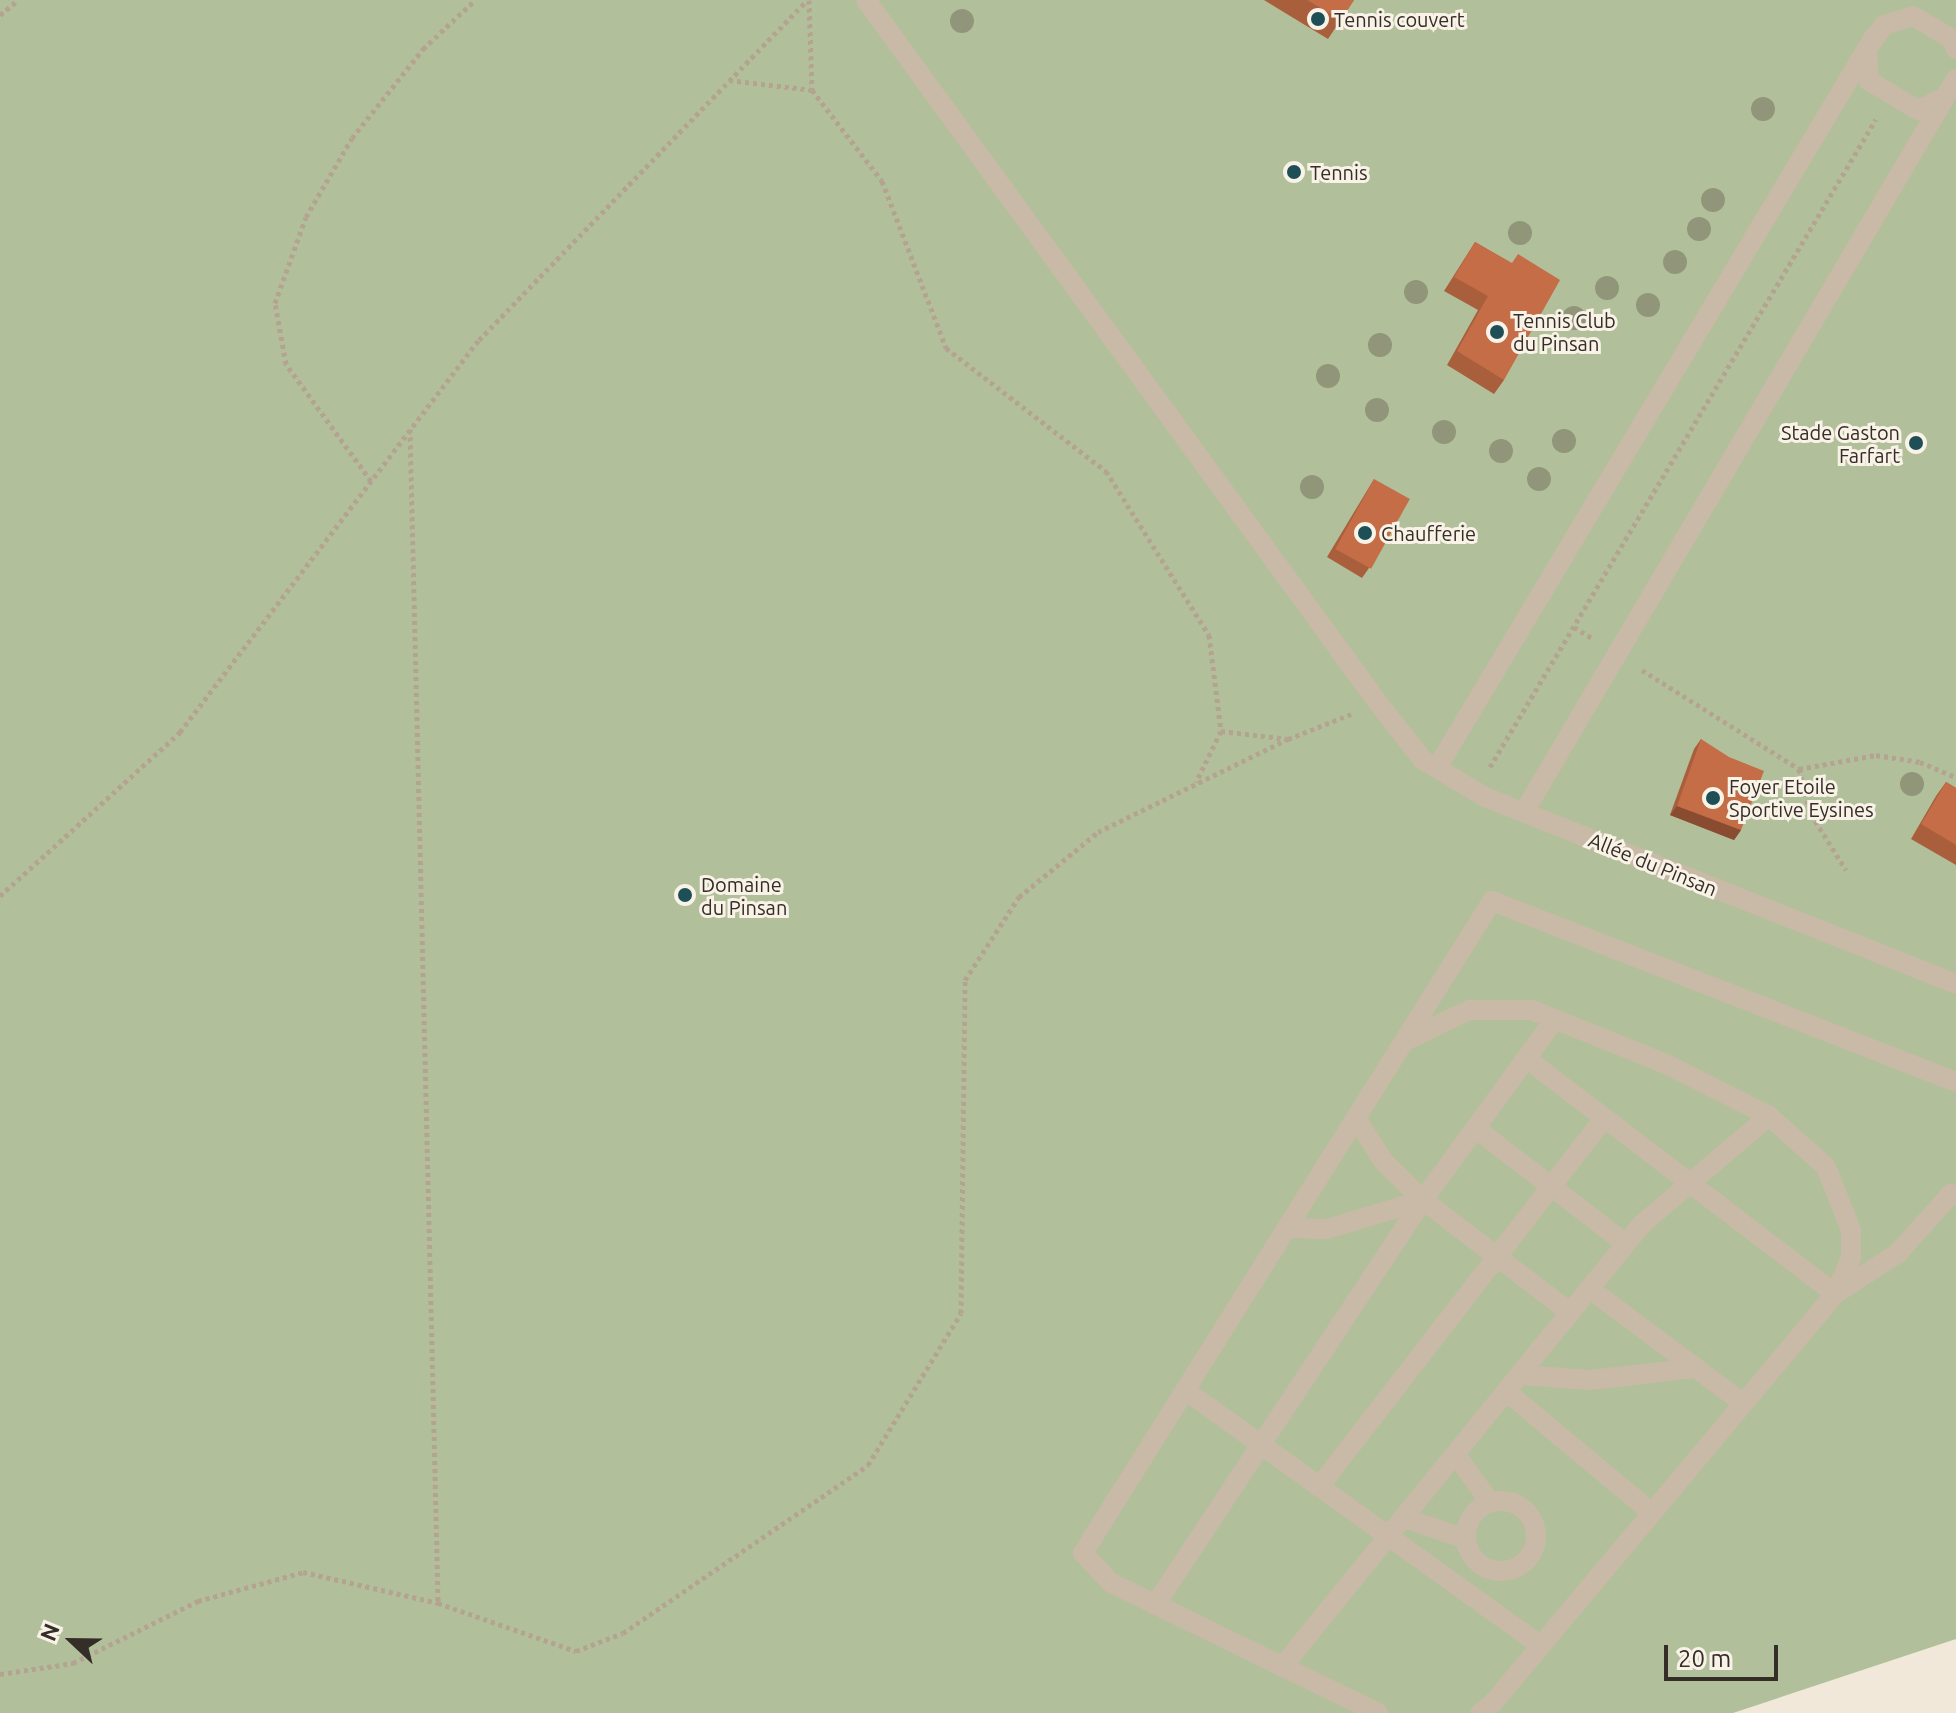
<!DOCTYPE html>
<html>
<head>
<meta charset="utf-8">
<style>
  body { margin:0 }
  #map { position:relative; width:1956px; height:1713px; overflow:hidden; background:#f1e8da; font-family:Ubuntu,sans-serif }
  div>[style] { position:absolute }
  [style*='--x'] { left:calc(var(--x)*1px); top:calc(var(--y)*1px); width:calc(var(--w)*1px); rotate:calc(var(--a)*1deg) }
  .green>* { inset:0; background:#b1c09b }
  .path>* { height:5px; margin-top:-2.5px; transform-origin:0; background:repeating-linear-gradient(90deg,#b5a391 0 4px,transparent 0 8px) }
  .service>* { height:20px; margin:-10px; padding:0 10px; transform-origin:10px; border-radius:10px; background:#c9b9a7 }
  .service>.ring { margin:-10px; padding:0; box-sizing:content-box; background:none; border:20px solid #c9b9a7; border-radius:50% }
  .minor>* { height:20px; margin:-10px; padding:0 10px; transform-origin:10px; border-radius:10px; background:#c9b9a7 }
  .trees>* { width:24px; height:24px; margin:-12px; border-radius:50%; background:#91967a }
  .wall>* { inset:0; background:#a95e3c }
  .shaded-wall>* { inset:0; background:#894c31 }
  .building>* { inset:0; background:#c46d46; transform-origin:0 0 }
  .dots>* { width:22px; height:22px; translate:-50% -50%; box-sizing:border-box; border:4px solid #f9f2e7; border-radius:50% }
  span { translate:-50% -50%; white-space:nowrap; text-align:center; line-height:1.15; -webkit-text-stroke:6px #f9f2e7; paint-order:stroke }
  .poi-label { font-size:20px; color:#352d27 }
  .left { translate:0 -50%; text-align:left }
  .right { translate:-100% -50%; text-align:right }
  .street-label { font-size:20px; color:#352d27 }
  .north { position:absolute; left:32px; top:1601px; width:80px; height:80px; -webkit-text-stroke:6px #f9f2e7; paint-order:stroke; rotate:292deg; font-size:22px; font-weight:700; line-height:32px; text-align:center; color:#352d27 }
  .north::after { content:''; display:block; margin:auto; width:28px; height:36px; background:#352d27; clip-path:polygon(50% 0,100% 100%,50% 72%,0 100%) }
  .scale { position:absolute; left:1664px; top:1645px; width:114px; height:36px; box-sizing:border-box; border:4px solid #352d27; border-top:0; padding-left:10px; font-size:24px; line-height:28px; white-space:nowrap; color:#352d27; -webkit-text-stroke:6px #f9f2e7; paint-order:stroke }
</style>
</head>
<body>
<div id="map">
  <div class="green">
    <div style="clip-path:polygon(0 0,1956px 0,1956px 1639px,1733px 1713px,0 1713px)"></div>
  </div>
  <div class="path">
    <div style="--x:809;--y:0;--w:90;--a:88.1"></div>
    <div style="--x:0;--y:15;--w:23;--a:-40"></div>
    <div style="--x:729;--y:80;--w:84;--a:6.9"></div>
    <div style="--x:812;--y:90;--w:115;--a:52.4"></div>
    <div style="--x:882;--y:181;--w:179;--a:69"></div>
    <div style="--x:946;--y:348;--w:202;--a:37.6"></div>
    <div style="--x:1106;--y:471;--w:194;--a:57.9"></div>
    <div style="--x:1209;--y:635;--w:97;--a:82.9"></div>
    <div style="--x:1221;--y:731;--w:57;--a:116.1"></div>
    <div style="--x:410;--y:429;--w:1174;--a:88.63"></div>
    <div style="--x:371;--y:481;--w:145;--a:-126"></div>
    <div style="--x:286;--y:364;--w:62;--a:-100.2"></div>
    <div style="--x:275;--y:303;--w:91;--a:-70.2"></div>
    <div style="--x:306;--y:217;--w:91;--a:-59.8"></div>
    <div style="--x:352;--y:138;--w:114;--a:-51.4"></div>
    <div style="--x:423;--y:49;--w:71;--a:-43.3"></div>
    <div style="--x:1574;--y:627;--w:22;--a:32"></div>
    <div style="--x:1642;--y:670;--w:186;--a:32.2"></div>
    <div style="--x:1799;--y:769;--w:47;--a:75.1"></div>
    <div style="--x:1811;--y:814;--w:66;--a:58"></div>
    <div style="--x:1221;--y:731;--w:67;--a:6.8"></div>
    <div style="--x:1490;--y:767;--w:754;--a:-59.22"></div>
    <div style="--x:1799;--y:769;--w:78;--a:-10.3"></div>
    <div style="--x:1876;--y:755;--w:45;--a:9"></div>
    <div style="--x:1920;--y:762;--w:39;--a:23"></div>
    <div style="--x:0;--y:896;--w:244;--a:-42.3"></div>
    <div style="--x:180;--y:732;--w:493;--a:-52.7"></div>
    <div style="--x:479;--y:340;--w:472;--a:-46"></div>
    <div style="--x:0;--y:1674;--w:74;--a:-8.6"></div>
    <div style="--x:73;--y:1663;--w:140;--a:-26.4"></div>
    <div style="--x:198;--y:1601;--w:109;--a:-15.4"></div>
    <div style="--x:303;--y:1572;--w:139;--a:12.9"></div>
    <div style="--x:438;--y:1603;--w:146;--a:19.2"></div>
    <div style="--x:576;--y:1651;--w:50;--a:-21"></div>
    <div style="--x:623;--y:1633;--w:297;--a:-34.4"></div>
    <div style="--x:868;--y:1465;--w:178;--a:-58.5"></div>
    <div style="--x:961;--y:1313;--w:333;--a:-89.3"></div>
    <div style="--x:965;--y:980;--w:99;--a:-57"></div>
    <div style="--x:1019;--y:897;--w:102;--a:-39.4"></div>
    <div style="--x:1098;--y:832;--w:212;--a:-26.1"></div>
    <div style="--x:1288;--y:739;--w:68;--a:-21.6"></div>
  </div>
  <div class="service">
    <div style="--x:866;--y:0;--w:870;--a:53.93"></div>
    <div style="--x:1945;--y:97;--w:30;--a:154"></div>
    <div style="--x:1918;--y:110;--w:57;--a:-149.4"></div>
    <div style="--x:1869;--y:81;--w:31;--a:-94"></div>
    <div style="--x:1867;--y:50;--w:30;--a:-56"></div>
    <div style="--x:1884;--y:25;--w:30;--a:-17"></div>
    <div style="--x:1913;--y:16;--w:45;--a:30.5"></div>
    <div style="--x:1952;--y:39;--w:11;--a:68"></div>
    <div style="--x:1437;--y:768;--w:852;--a:-59.13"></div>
    <div style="--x:1524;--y:812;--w:851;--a:-59.49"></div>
    <div style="--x:1407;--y:1040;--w:69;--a:-25.8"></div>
    <div style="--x:1469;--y:1010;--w:63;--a:0"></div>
    <div style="--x:1532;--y:1010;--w:147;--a:22"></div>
    <div style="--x:1668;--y:1065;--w:113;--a:26.8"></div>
    <div style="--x:1769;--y:1116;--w:76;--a:41.8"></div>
    <div style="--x:1826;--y:1167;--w:68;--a:68.4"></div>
    <div style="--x:1851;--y:1230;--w:28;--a:90"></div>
    <div style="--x:1851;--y:1258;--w:39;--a:114"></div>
    <div style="--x:1835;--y:1294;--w:533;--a:129.9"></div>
    <div style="--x:1493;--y:1703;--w:16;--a:142"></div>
    <div style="--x:1527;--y:1059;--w:387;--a:37.3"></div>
    <div style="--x:1835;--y:1294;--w:75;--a:-33.1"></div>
    <div style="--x:1898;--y:1253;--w:79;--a:-48.1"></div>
    <div style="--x:1951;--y:1194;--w:5;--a:22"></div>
    <div style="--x:1356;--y:1118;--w:52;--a:57.5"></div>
    <div style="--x:1384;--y:1162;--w:54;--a:44.3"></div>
    <div style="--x:1423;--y:1200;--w:186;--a:37.4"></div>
    <div style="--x:1475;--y:1128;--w:190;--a:37.5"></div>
    <div style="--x:1287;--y:1228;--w:40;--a:1.4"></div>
    <div style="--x:1327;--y:1229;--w:100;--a:-16.8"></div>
    <div style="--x:1590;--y:1289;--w:191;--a:36.7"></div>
    <div style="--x:1522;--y:1375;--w:68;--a:4.2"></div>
    <div style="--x:1590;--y:1380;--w:107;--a:-6.5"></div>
    <div style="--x:1185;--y:1390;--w:438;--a:35.7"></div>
    <div style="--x:1507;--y:1392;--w:189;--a:39.8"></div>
    <div style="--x:1456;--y:1455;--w:58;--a:54.1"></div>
    <div style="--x:1319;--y:1487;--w:466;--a:-52.3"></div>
    <div class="ring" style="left:1466px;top:1501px;width:50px;height:50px"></div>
    <div style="--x:1404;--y:1518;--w:65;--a:18.7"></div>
    <div style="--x:1155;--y:1605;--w:486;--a:-56.5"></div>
    <div style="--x:1423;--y:1200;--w:224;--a:-53.9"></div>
    <div style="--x:1282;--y:1667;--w:571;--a:-50.9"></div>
    <div style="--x:1642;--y:1224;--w:167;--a:-40.4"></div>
    <div style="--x:1378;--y:1713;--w:297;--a:-154"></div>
    <div style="--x:1111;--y:1583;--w:41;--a:-133"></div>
    <div style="--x:1083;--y:1553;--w:770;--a:-57.9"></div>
    <div style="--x:1492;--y:901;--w:498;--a:21.3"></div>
  </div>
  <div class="minor">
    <div style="--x:1378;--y:703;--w:73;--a:51.7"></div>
    <div style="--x:1423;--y:760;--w:72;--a:30.8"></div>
    <div style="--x:1485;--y:797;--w:507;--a:21.65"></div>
  </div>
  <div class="trees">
    <div style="left:962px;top:21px"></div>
    <div style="left:1763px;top:109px"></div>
    <div style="left:1713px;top:200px"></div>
    <div style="left:1699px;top:229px"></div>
    <div style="left:1520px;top:233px"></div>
    <div style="left:1675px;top:262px"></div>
    <div style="left:1607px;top:288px"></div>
    <div style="left:1416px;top:292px"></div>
    <div style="left:1648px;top:305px"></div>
    <div style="left:1574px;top:318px"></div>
    <div style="left:1380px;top:345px"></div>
    <div style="left:1328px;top:376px"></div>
    <div style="left:1377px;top:410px"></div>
    <div style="left:1444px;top:432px"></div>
    <div style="left:1564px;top:441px"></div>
    <div style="left:1501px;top:451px"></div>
    <div style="left:1539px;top:479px"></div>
    <div style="left:1312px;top:487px"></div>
    <div style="left:1912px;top:784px"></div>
  </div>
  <div class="wall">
    <div style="clip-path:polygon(1264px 0,1354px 0,1328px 39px)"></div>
    <div style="clip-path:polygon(1475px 242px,1511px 263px,1504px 380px,1494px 394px,1447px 365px,1478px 310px,1444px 291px)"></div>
    <div style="clip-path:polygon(1374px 479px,1369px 568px,1362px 578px,1327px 557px)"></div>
    <div style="clip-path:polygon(1701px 739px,1741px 830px,1734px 840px,1670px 815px,1694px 749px)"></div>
    <div style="clip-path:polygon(1946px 782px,1956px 788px,1956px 865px,1911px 839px,1936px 796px)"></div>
  </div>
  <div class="shaded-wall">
    <div style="clip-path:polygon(1677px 806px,1741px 830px,1734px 840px,1670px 815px)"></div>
  </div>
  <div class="building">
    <div style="clip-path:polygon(1307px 0,1354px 0,1341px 20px)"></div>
    <div style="clip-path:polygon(1475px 242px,1512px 263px,1518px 254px,1560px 280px,1504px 380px,1457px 351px,1488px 296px,1454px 277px)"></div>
    <div style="left:1374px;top:479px;width:41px;height:80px;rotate:29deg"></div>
    <div style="clip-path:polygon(1701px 739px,1729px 757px,1764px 771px,1741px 830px,1677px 806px)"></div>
    <div style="clip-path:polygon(1946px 782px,1956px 788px,1956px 845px,1921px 824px)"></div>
  </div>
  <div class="dots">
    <div style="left:1318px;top:19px;background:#1e4e56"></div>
    <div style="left:1294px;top:172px;background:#1e4e56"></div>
    <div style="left:1497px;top:332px;background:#1e4e56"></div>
    <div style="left:1916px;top:443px;background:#1e4e56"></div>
    <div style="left:1365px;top:533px;background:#1e4e56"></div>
    <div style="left:1713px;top:798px;background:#1e4e56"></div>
    <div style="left:685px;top:895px;background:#1e4e56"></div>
  </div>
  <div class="poi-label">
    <span class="left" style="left:1334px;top:19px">Tennis couvert</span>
    <span class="left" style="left:1310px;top:172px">Tennis</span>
    <span class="left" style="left:1513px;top:332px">Tennis Club<br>du Pinsan</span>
    <span class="right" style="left:1900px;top:444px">Stade Gaston<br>Farfart</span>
    <span class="left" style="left:1381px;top:533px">Chaufferie</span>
    <span class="left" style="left:1729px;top:798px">Foyer Etoile<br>Sportive Eysines</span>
    <span class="left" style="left:701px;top:896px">Domaine<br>du Pinsan</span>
  </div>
  <div class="street-label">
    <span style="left:1653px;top:864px;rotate:22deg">Allée du Pinsan</span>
  </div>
  <div class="north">N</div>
  <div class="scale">20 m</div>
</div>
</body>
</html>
